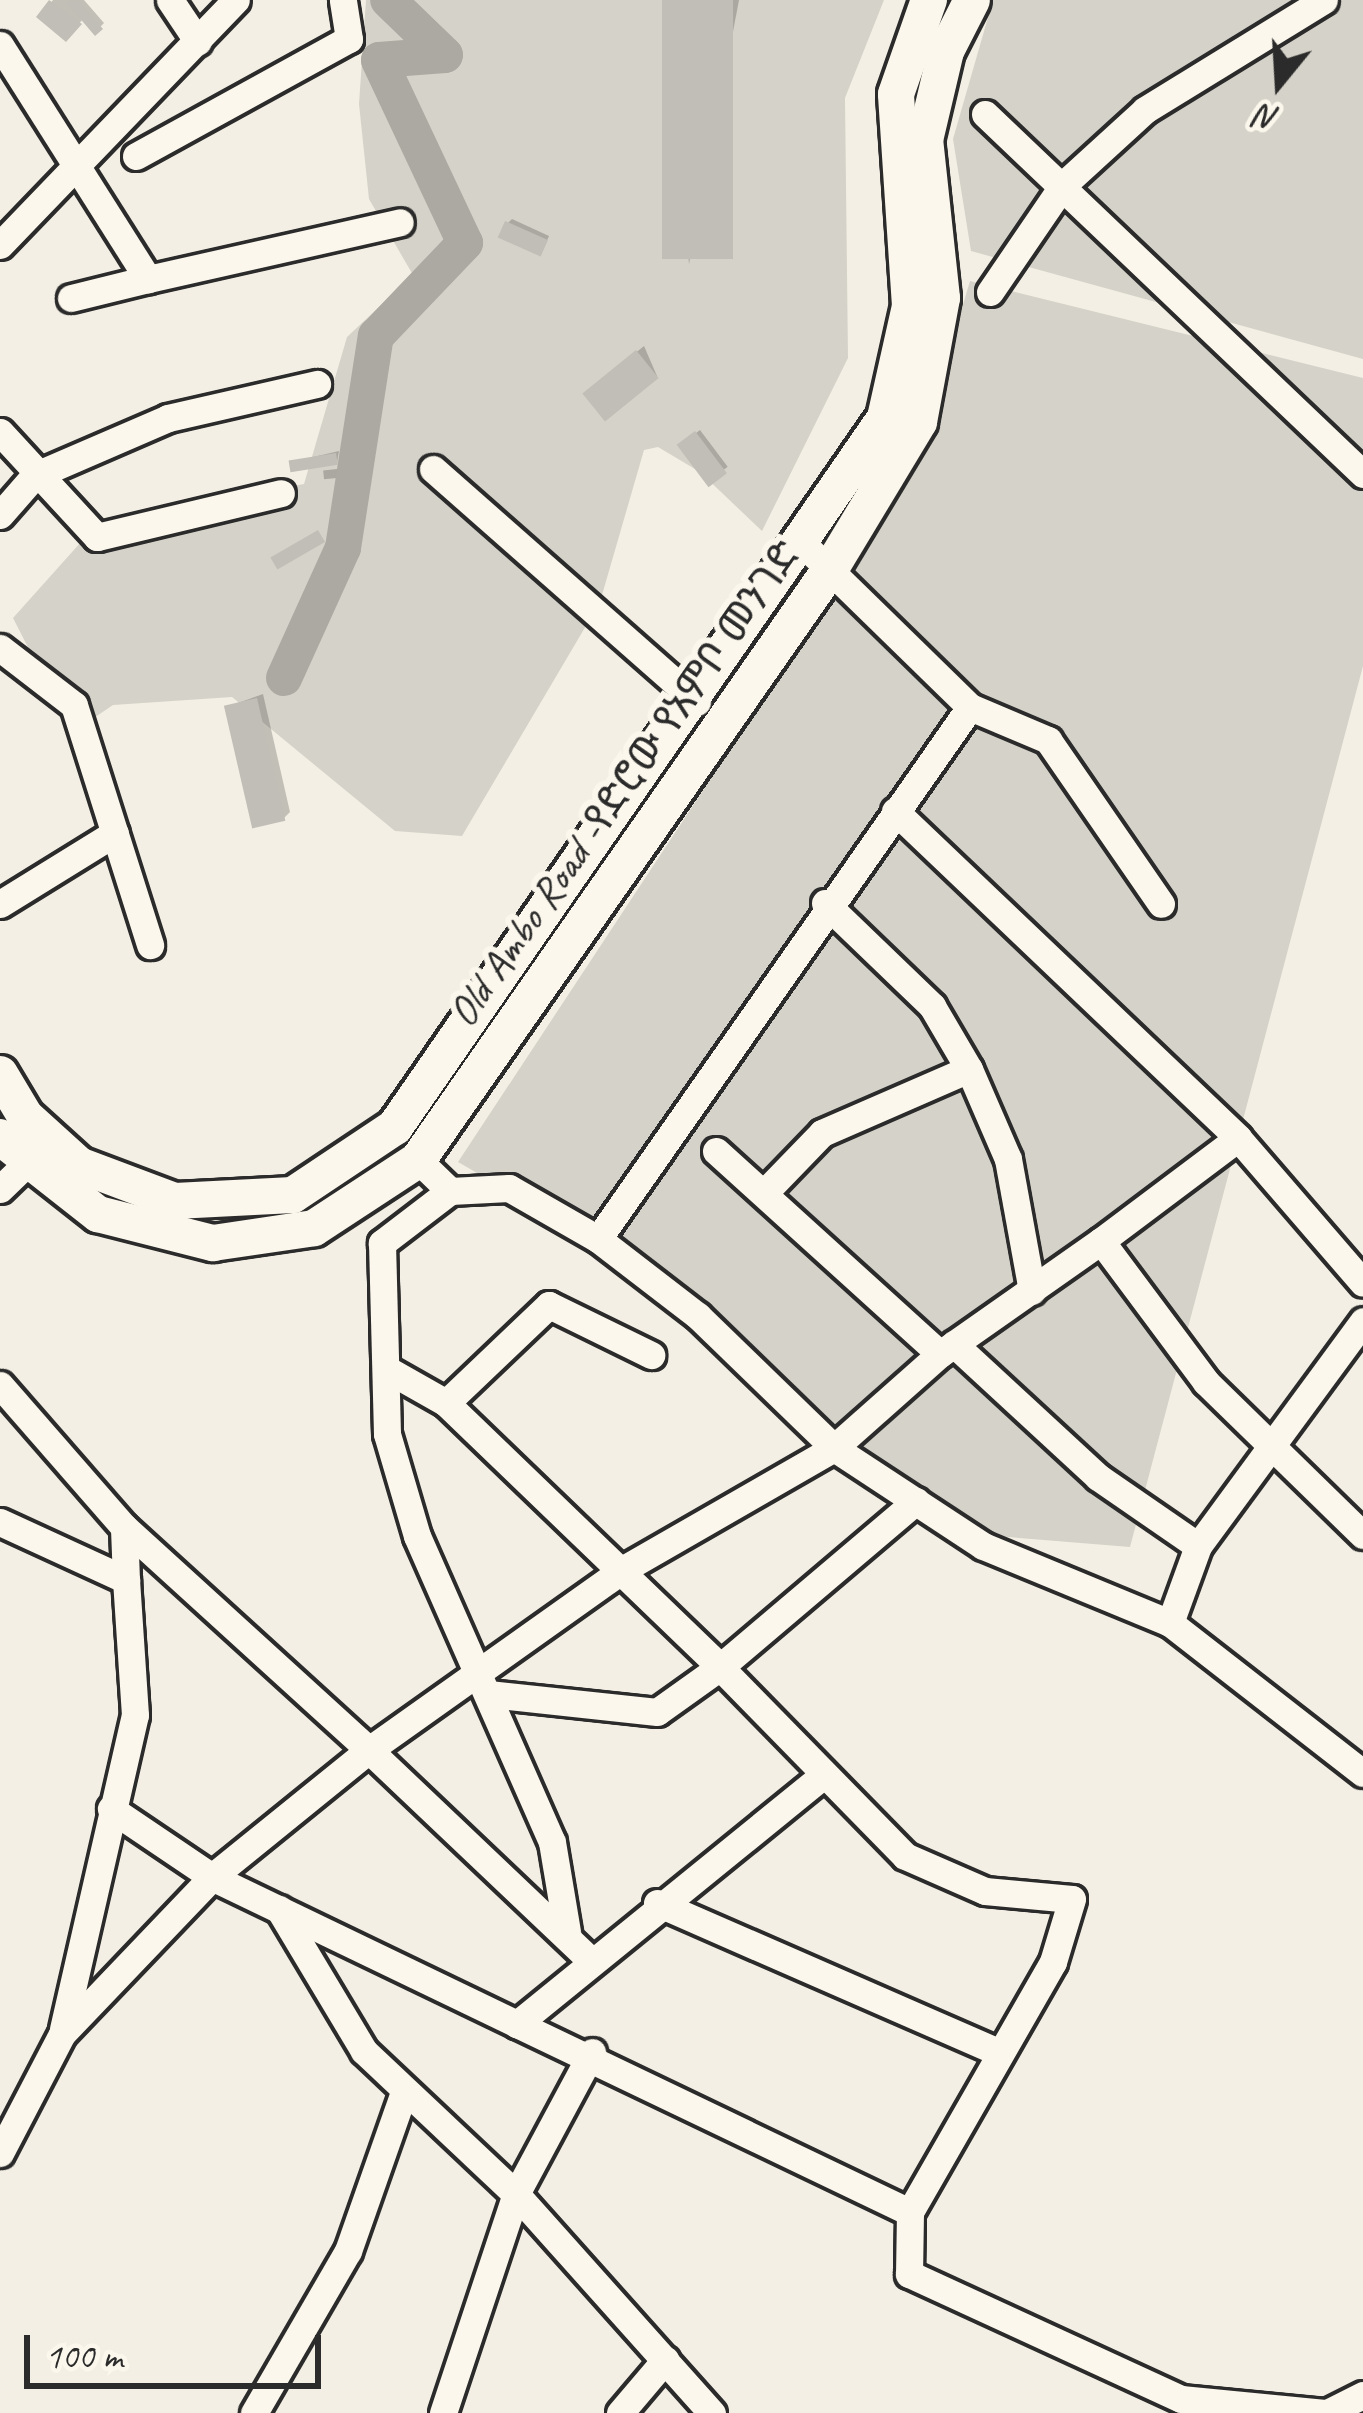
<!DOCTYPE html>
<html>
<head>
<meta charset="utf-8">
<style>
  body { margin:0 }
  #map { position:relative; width:1363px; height:2413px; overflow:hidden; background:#f3efe4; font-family:Caveat,"Noto Sans Ethiopic",sans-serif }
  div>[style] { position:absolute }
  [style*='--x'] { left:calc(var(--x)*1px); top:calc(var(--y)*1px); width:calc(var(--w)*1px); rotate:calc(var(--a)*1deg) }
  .green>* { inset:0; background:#d5d2c9 }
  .shadow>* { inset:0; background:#0003; transform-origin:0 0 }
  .river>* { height:36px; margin:-18px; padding:0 18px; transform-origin:18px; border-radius:18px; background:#aca9a2 }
  .building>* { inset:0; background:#c0beb6; transform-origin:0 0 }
  .roads { filter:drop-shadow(3px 0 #2b2b2b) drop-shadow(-3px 0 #2b2b2b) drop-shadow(0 3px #2b2b2b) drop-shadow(0 -3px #2b2b2b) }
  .minor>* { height:27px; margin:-13.5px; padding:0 13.5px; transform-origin:13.5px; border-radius:13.5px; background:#fbf7ec }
  .major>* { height:36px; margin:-18px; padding:0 18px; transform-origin:18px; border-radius:18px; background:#fbf7ec }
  span { translate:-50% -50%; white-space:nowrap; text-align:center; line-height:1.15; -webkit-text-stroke:12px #fbf7ec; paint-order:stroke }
  .street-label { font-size:42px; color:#2b2b2b }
  .north { position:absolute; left:1219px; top:24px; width:120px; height:120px; -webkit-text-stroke:9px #fbf7ec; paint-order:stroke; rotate:198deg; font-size:33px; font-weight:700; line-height:48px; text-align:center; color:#2b2b2b }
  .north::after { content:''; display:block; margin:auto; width:42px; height:54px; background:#2b2b2b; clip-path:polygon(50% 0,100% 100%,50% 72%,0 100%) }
  .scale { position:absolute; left:24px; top:2335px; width:297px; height:54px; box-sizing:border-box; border:6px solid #2b2b2b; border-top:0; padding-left:15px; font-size:36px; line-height:42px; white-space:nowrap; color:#2b2b2b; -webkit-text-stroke:9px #fbf7ec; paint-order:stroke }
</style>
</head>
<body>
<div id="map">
  <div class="green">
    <div style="clip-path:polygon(366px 0,884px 0,845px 98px,848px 358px,762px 531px,700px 472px,658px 447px,644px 450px,600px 602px,462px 836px,395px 831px,232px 697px,113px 705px,85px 724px,57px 704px,13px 618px,98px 523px,304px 484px,347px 337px,413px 275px,369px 199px,359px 104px)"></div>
    <div style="clip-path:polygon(993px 0,1363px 0,1363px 359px,971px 251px,953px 139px)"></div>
    <div style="clip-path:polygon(970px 281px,1363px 378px,1363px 666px,1130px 1547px,959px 1533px,819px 1421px,703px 1302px,458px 1162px,839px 584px,924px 437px)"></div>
  </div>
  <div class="shadow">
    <div style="clip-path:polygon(53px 0,84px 0,104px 23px,95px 32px,84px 18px,66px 38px,40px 16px)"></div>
    <div style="clip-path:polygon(665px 0,739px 0,689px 264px)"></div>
    <div style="clip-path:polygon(512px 219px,549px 236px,543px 250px,508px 223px)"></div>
    <div style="clip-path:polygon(644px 346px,657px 376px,593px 388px)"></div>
    <div style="left:700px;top:430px;width:46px;height:24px;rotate:53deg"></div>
    <div style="clip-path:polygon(339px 451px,337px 463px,292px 464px,296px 461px)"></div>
    <div style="left:346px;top:468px;width:9px;height:23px;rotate:84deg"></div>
    <div style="clip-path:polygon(263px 694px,290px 812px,283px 819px,227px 707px)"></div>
  </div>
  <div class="river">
    <div style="--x:284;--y:678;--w:143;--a:-65.6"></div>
    <div style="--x:343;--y:548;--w:215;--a:-81.2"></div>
    <div style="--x:376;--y:336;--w:129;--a:-46.3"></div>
    <div style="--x:465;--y:243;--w:202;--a:-115.2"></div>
    <div style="--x:379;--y:60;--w:66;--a:-4.3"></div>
    <div style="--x:445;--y:55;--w:79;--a:-136"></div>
  </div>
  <div class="building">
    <div style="clip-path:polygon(49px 0,82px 24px,66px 42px,36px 17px)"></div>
    <div style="clip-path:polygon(78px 0,103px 29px,95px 36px,66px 2px)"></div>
    <div style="left:662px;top:0;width:71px;height:259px"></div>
    <div style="left:505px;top:221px;width:47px;height:18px;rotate:24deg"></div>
    <div style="left:636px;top:350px;width:36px;height:69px;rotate:51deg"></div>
    <div style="left:695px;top:431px;width:53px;height:23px;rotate:53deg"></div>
    <div style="left:336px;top:453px;width:12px;height:48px;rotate:81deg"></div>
    <div style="left:318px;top:530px;width:14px;height:55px;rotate:60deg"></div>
    <div style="left:257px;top:698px;width:126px;height:34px;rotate:77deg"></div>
  </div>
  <div class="roads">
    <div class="minor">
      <div style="--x:170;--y:0;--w:50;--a:56.3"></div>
      <div style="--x:0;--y:45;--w:277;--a:57.7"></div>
      <div style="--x:148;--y:279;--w:258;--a:-12.7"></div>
      <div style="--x:985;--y:114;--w:522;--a:43.6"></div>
      <div style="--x:136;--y:156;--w:243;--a:-28.8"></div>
      <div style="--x:349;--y:39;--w:39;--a:-99"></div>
      <div style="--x:0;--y:245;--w:340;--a:-46.1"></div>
      <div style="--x:990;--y:292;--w:130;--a:-55.7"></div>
      <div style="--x:1063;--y:185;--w:111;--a:-42.4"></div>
      <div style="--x:1145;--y:110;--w:210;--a:-31.6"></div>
      <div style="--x:71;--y:298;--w:79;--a:-13.9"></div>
      <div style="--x:0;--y:432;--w:143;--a:47.3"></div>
      <div style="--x:97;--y:537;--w:189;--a:-13.4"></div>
      <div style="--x:433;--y:469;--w:352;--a:41.4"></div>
      <div style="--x:0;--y:515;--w:52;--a:-48.9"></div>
      <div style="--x:34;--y:476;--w:146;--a:-23.4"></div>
      <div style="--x:168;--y:418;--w:153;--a:-12.9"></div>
      <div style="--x:0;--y:648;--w:93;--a:37.6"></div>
      <div style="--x:74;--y:705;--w:252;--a:72.4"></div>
      <div style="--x:970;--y:707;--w:85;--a:22.9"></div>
      <div style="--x:1048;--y:740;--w:199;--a:55.4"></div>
      <div style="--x:895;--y:811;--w:474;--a:43.6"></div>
      <div style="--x:1238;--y:1138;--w:191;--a:49.2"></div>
      <div style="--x:825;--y:903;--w:149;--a:43.9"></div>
      <div style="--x:932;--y:1006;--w:73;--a:59.6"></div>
      <div style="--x:969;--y:1069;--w:98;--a:66.6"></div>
      <div style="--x:1008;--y:1159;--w:134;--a:79.7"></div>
      <div style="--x:0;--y:904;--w:135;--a:-31.7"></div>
      <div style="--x:716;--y:1151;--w:302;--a:42.2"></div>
      <div style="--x:418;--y:1160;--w:45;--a:44.1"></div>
      <div style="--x:450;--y:1191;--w:59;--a:-2.9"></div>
      <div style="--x:509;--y:1188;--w:103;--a:29.8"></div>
      <div style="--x:598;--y:1239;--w:126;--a:37.6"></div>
      <div style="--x:698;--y:1316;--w:190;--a:44.1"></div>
      <div style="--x:834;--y:1448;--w:178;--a:33.3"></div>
      <div style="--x:983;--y:1546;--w:202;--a:22.4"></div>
      <div style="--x:1170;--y:1623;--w:244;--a:37.9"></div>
      <div style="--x:0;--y:1189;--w:35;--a:-44"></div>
      <div style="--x:450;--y:1191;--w:86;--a:142.6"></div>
      <div style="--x:382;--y:1243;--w:191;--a:88.5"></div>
      <div style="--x:387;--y:1434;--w:106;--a:73.6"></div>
      <div style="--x:417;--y:1536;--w:334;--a:66.2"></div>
      <div style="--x:552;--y:1842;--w:91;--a:80.5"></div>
      <div style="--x:764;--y:1193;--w:83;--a:-46"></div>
      <div style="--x:822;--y:1133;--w:160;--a:-23.5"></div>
      <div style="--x:598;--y:1239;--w:649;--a:-55.04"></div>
      <div style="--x:970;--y:707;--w:235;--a:-135.7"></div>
      <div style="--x:1101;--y:1241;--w:171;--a:-36.9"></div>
      <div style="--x:954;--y:1344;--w:196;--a:42.7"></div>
      <div style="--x:1098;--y:1477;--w:121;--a:34.6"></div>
      <div style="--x:388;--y:1370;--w:67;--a:29.6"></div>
      <div style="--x:446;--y:1403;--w:380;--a:43.9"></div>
      <div style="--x:720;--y:1667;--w:77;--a:144.5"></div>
      <div style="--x:657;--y:1712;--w:170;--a:-173.9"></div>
      <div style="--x:0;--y:1385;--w:189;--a:48.9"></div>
      <div style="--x:124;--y:1527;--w:331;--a:42.3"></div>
      <div style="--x:369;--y:1750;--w:310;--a:-35.4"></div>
      <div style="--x:622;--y:1570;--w:245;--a:-29.9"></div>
      <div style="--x:834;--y:1448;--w:142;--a:-41.6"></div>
      <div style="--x:940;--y:1354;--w:197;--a:-35.1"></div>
      <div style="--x:1101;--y:1241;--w:176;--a:53.3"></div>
      <div style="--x:1206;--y:1382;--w:219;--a:44.3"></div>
      <div style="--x:446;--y:1403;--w:142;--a:-43.6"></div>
      <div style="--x:549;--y:1305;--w:114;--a:26.1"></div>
      <div style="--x:916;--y:1501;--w:257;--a:139.7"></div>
      <div style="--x:720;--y:1667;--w:264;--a:45.6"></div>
      <div style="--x:905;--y:1856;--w:87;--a:23.6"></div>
      <div style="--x:985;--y:1891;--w:87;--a:5.3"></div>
      <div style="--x:1072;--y:1899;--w:66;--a:106.8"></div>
      <div style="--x:1053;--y:1962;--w:288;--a:119.8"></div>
      <div style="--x:910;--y:2212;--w:62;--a:90.9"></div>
      <div style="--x:909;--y:2274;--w:299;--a:24.7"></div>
      <div style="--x:1181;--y:2399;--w:147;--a:5.5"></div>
      <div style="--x:1327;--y:2413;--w:40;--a:-26.6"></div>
      <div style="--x:0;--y:1522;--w:139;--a:24.7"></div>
      <div style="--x:126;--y:1580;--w:53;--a:-92.2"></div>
      <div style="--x:1170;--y:1623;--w:82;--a:-70"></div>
      <div style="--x:1198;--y:1546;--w:279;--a:-53.7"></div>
      <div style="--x:821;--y:1777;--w:392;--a:140.9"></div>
      <div style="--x:517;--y:2024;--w:436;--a:25.6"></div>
      <div style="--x:657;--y:1903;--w:372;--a:23.6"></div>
      <div style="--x:279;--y:1909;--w:165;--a:59.1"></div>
      <div style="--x:364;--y:2051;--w:209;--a:43.3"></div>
      <div style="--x:516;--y:2194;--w:294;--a:48.2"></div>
      <div style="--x:517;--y:2024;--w:339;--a:-154.3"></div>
      <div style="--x:212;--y:1877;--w:202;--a:-39"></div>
      <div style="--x:369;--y:1750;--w:301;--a:43.5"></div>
      <div style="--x:63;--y:2029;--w:322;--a:-77.1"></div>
      <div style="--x:135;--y:1715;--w:135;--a:-93.8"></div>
      <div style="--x:0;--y:2153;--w:134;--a:-62.5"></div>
      <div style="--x:62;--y:2034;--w:217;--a:-46.3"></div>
      <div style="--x:212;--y:1877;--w:122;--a:-146"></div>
      <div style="--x:254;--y:2413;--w:187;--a:-59.9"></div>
      <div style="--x:348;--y:2251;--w:169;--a:-70.6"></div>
      <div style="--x:443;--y:2413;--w:231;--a:-71.6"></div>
      <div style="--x:516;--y:2194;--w:161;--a:-61.8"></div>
      <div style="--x:620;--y:2413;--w:70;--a:-49.7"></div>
    </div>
    <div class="major">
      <div style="--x:0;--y:1074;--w:49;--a:59.2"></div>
      <div style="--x:25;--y:1116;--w:73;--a:42.2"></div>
      <div style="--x:79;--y:1165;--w:103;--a:20.6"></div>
      <div style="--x:175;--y:1201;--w:118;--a:-2.9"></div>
      <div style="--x:293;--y:1195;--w:123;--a:-33.7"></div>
      <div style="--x:395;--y:1127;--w:862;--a:-55.35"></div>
      <div style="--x:885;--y:418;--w:115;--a:-77.4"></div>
      <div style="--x:910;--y:306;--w:212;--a:-93.8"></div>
      <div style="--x:896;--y:94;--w:100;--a:-70.7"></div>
      <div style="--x:0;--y:1137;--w:125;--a:38.2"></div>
      <div style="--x:98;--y:1214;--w:119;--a:14.2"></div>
      <div style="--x:213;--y:1243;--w:102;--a:-8.4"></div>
      <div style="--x:314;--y:1228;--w:124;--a:-33.2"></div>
      <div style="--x:418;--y:1160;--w:722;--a:-55.1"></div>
      <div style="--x:831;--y:568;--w:170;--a:-58.9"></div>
      <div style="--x:919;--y:422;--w:126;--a:-79.5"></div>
      <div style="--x:942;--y:298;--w:159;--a:-96.1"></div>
      <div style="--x:925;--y:140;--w:91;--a:-76.7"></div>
      <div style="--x:946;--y:51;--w:57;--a:-63"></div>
    </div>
  </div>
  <div class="street-label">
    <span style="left:625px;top:784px;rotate:-55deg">Old Ambo Road -የድሮው የአምቦ መንገድ</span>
  </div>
  <div class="north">N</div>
  <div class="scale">100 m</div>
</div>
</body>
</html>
